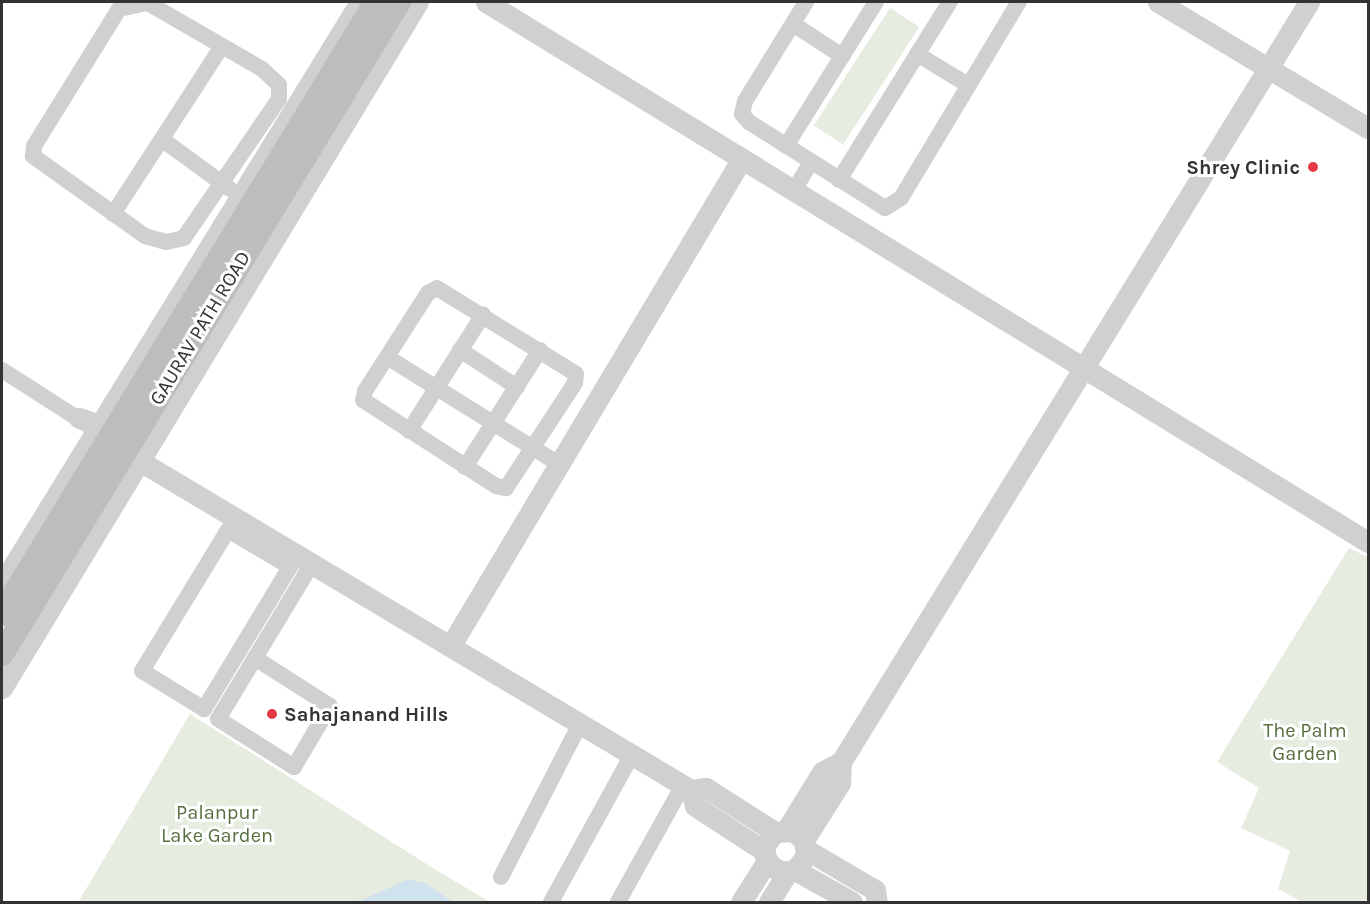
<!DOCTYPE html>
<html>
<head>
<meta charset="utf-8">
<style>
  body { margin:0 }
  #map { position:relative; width:1370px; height:904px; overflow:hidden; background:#fff; font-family:Karla,sans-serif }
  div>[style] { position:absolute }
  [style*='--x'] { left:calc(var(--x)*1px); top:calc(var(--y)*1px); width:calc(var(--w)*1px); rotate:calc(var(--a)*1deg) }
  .green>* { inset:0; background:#e6ecdf; transform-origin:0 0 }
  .water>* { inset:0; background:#cfe2ee }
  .minor>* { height:16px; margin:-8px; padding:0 8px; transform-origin:8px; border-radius:8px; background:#d0d0d0 }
  .tertiary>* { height:21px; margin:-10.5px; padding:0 10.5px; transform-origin:10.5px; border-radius:10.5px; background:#d0d0d0 }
  .secondary>* { height:24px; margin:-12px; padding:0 12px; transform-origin:12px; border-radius:12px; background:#bdbdbd }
  .dots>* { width:16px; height:16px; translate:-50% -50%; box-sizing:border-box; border:3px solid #fff; border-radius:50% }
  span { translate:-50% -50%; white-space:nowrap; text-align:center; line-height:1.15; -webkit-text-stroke:6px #fff; paint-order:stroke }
  .poi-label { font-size:20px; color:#333; font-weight:700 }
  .right { translate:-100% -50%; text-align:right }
  .left { translate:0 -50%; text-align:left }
  .street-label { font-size:20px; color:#333 }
  .park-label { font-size:20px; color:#56703f }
  .frame { position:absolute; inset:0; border:3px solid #333; pointer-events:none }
</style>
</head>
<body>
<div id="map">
  <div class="green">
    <div style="left:890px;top:8px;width:35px;height:140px;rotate:33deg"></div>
    <div style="clip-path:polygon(1349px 548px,1368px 557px,1368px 897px,1365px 902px,1302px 902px,1278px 889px,1290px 851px,1241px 828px,1259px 788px,1217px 762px)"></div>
    <div style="clip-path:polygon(190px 714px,436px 870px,490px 902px,79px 901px)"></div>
  </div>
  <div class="water">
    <div style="clip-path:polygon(409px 879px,425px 883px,453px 902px,357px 902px)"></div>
  </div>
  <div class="minor">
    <div style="--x:806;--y:2;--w:116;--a:121.6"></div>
    <div style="--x:745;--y:101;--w:13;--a:103"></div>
    <div style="--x:742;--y:114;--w:11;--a:49"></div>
    <div style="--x:749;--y:122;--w:161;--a:32.3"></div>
    <div style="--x:885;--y:208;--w:19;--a:-32"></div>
    <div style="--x:901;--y:198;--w:229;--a:-59"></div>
    <div style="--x:148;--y:3;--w:132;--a:30.1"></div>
    <div style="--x:262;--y:69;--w:23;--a:43"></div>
    <div style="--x:279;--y:85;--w:14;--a:90"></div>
    <div style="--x:279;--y:99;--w:168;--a:124.4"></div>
    <div style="--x:184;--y:238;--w:18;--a:167"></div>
    <div style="--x:166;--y:242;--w:22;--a:-164"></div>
    <div style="--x:145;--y:236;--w:138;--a:-144.5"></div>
    <div style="--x:33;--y:156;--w:10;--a:-84"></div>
    <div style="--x:34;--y:146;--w:161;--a:-58.2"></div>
    <div style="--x:119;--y:9;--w:30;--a:-12"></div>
    <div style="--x:793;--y:24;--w:59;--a:33.1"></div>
    <div style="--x:917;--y:54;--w:60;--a:31.3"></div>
    <div style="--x:163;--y:140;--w:83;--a:36.2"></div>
    <div style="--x:786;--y:146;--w:170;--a:-58"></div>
    <div style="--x:839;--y:180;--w:210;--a:-58.1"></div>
    <div style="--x:793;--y:192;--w:35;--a:-59"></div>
    <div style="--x:113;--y:214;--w:200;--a:-57"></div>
    <div style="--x:437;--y:288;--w:163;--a:31.7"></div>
    <div style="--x:576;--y:374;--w:9;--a:96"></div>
    <div style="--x:575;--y:383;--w:126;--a:123.3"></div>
    <div style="--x:506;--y:488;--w:10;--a:-169"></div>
    <div style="--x:496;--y:486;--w:158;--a:-147.1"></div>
    <div style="--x:363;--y:400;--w:9;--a:-77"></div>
    <div style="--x:365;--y:391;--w:117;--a:-57.3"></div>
    <div style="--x:428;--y:293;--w:10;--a:-29"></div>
    <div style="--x:460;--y:350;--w:68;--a:33"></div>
    <div style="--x:387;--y:357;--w:203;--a:31.9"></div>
    <div style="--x:2;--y:370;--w:102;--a:32.6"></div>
    <div style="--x:409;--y:431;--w:138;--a:-57.5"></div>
    <div style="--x:465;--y:467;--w:139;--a:-57.3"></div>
    <div style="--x:290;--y:567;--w:72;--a:-149.2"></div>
    <div style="--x:228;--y:530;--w:165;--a:121.4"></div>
    <div style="--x:142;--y:671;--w:73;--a:31.5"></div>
    <div style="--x:204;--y:709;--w:166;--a:-58.8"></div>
    <div style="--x:290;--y:567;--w:10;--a:-61"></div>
    <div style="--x:295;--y:558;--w:6;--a:-59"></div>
    <div style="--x:255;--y:658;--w:71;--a:121.2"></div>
    <div style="--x:218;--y:719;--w:90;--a:32.3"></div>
    <div style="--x:294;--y:767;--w:71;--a:-59.5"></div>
    <div style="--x:330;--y:706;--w:89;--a:-147.4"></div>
    <div style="--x:255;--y:658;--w:112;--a:-58.9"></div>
    <div style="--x:501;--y:877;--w:174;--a:-62.7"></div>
    <div style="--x:551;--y:902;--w:170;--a:-61.2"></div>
    <div style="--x:618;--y:902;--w:134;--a:-60.9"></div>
  </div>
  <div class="tertiary">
    <div style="--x:486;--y:2;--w:1034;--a:31.48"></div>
    <div style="--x:1158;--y:2;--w:245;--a:31"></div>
    <div style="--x:79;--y:418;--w:36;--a:18"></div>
    <div style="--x:128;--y:454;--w:656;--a:30.83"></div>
    <div style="--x:691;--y:790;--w:15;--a:-8"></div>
    <div style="--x:706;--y:788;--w:82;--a:32.5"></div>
    <div style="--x:2;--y:584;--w:683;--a:-58.4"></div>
    <div style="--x:451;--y:645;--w:565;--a:-59.12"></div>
    <div style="--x:2;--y:688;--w:802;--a:-58.77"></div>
    <div style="--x:691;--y:790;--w:16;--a:76"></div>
    <div style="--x:695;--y:806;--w:82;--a:33.1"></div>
    <div style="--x:787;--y:829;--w:67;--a:-58.4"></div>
    <div style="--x:822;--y:772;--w:21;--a:-28"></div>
    <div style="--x:804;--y:840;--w:67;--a:-57.7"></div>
    <div style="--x:840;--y:783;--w:21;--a:-87"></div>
    <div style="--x:841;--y:762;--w:893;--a:-58.38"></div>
    <div style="--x:807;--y:850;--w:79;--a:30.5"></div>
    <div style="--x:875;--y:890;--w:12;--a:81"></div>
    <div style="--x:795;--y:870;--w:18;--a:-52"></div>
    <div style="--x:806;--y:856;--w:16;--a:-97"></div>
    <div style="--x:804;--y:840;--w:14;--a:-141"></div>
    <div style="--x:793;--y:831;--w:18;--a:177"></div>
    <div style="--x:775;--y:832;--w:16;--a:128"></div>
    <div style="--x:765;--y:845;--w:11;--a:90"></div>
    <div style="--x:765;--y:856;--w:12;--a:59"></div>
    <div style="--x:771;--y:866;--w:13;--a:29"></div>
    <div style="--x:782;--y:872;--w:13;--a:-9"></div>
    <div style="--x:795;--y:870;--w:65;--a:29.3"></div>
    <div style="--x:741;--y:902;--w:49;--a:-57.6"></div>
    <div style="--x:769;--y:902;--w:36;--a:-58"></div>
  </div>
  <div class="secondary">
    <div style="--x:2;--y:614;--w:717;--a:-58.57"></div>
    <div style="--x:2;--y:654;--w:763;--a:-58.66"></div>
  </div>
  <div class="dots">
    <div style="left:1313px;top:167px;background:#e63946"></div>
    <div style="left:272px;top:714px;background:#e63946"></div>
  </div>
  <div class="poi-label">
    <span class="right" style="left:1300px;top:167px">Shrey Clinic</span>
    <span class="left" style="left:284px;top:714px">Sahajanand Hills</span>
  </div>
  <div class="street-label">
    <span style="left:200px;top:328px;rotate:-59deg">GAURAV PATH ROAD</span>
  </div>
  <div class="park-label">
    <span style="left:1305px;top:742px">The Palm<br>Garden</span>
    <span style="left:217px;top:824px">Palanpur<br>Lake Garden</span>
  </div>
  <div class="frame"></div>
</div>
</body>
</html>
